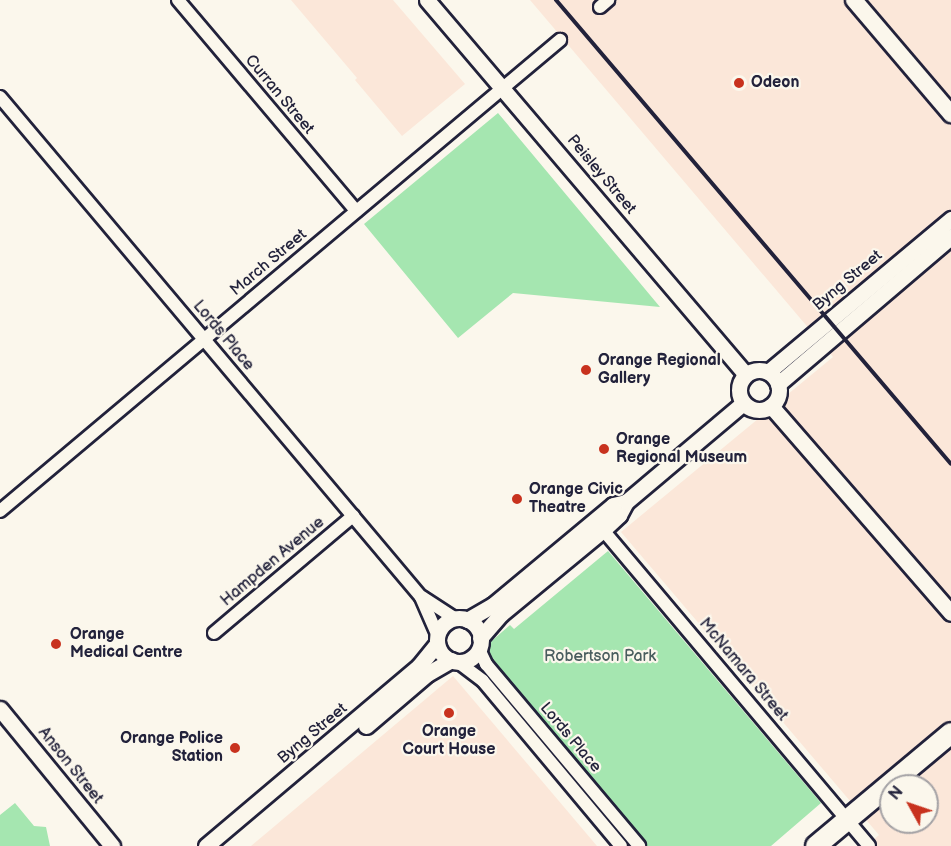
<!DOCTYPE html>
<html>
<head>
<meta charset="utf-8">
<style>
  body { margin:0 }
  #map { position:relative; width:951px; height:846px; overflow:hidden; background:#fbf7ec; font-family:"Balsamiq Sans",sans-serif }
  div>[style] { position:absolute }
  [style*='--x'] { left:calc(var(--x)*1px); top:calc(var(--y)*1px); width:calc(var(--w)*1px); rotate:calc(var(--a)*1deg) }
  .built>* { inset:0; background:#fbe7d9 }
  .green>* { inset:0; background:#a5e6b0 }
  .roads { filter:drop-shadow(2px 0 #22223b) drop-shadow(-2px 0 #22223b) drop-shadow(0 2px #22223b) drop-shadow(0 -2px #22223b) }
  .minor>* { height:12px; margin:-6px; padding:0 6px; transform-origin:6px; border-radius:6px; background:#fbf7ec }
  .tertiary>* { height:15px; margin:-7.5px; padding:0 7.5px; transform-origin:7.5px; border-radius:7.5px; background:#fbf7ec }
  .tertiary>.ring { margin:-7.5px; padding:0; box-sizing:content-box; background:none; border:15px solid #fbf7ec; border-radius:50% }
  .secondary>* { height:16px; margin:-8px; padding:0 8px; transform-origin:8px; border-radius:8px; background:#fbf7ec }
  .trunk>* { height:20px; margin:-10px; padding:0 10px; transform-origin:10px; border-radius:10px; background:#fbf7ec }
  .rail>* { height:4px; margin:-2px; padding:0 2px; transform-origin:2px; border-radius:2px; background:#22223b }
  .dots>* { width:16px; height:16px; translate:-50% -50%; box-sizing:border-box; border:3px solid #fbf7ec; border-radius:50% }
  span { translate:-50% -50%; white-space:nowrap; text-align:center; line-height:1.15; -webkit-text-stroke:4.5px #fbf7ec; paint-order:stroke }
  .poi-label { font-size:16px; color:#22223b; font-weight:700 }
  .left { translate:0 -50%; text-align:left }
  .right { translate:-100% -50%; text-align:right }
  .street-label { font-size:16px; color:#22223b }
  .park-label { font-size:16px; color:#495d5e }
  .north { position:absolute; left:879px; top:774px; width:60px; height:60px; box-sizing:border-box; background:#fbf7ec; border:2px solid #a4a2a5; border-radius:50%; rotate:310deg; font-size:16px; font-weight:700; line-height:24px; text-align:center; color:#22223b }
  .north::after { content:''; display:block; margin:auto; width:21px; height:27px; background:#c8321e; clip-path:polygon(50% 0,100% 100%,50% 72%,0 100%) }
</style>
</head>
<body>
<div id="map">
  <div class="built">
    <div style="clip-path:polygon(291px 0,393px 0,465px 84px,402px 136px,355px 80px,357px 78px)"></div>
    <div style="clip-path:polygon(evenodd,530px 0,951px 0,951px 846px,866px 846px,879px 835px,621px 532px,833px 357px,530px 0,891px 786px,927px 786px,927px 822px,891px 822px,891px 786px)"></div>
    <div style="clip-path:polygon(453px 676px,597px 846px,251px 846px)"></div>
  </div>
  <div class="green">
    <div style="clip-path:polygon(498px 113px,660px 307px,513px 293px,458px 338px,364px 224px)"></div>
    <div style="clip-path:polygon(608px 551px,821px 803px,771px 846px,645px 846px,487px 657px,487px 645px,510px 625px,514px 629px)"></div>
    <div style="clip-path:polygon(15px 803px,34px 826px,46px 827px,50px 846px,0 846px,0 815px)"></div>
  </div>
  <div class="roads">
    <div class="minor">
      <div style="--x:178;--y:0;--w:276;--a:49.8"></div>
      <div style="--x:600;--y:7;--w:11;--a:-41"></div>
      <div style="--x:0;--y:97;--w:654;--a:49.9"></div>
      <div style="--x:421;--y:597;--w:40;--a:66.6"></div>
      <div style="--x:0;--y:511;--w:732;--a:-40.07"></div>
      <div style="--x:604;--y:522;--w:8;--a:97"></div>
      <div style="--x:603;--y:530;--w:413;--a:49.9"></div>
      <div style="--x:422;--y:597;--w:38;--a:33"></div>
      <div style="--x:214;--y:633;--w:182;--a:-40.1"></div>
      <div style="--x:479;--y:649;--w:17;--a:65"></div>
      <div style="--x:486;--y:664;--w:238;--a:49.9"></div>
      <div style="--x:458;--y:662;--w:31;--a:37"></div>
      <div style="--x:483;--y:681;--w:215;--a:50.1"></div>
    </div>
    <div class="tertiary">
      <div style="--x:427;--y:0;--w:491;--a:49.6"></div>
      <div class="ring" style="left:739px;top:370px;width:25px;height:25px"></div>
      <div style="--x:768;--y:372;--w:239;--a:-39.9"></div>
      <div style="--x:778;--y:384;--w:227;--a:-40.4"></div>
      <div style="--x:771;--y:406;--w:274;--a:49"></div>
      <div class="ring" style="left:437px;top:618px;width:29px;height:29px"></div>
      <div style="--x:467;--y:620;--w:30;--a:-30"></div>
      <div style="--x:493;--y:605;--w:156;--a:-39.8"></div>
      <div style="--x:613;--y:505;--w:13;--a:-13"></div>
      <div style="--x:480;--y:638;--w:32;--a:-49"></div>
      <div style="--x:501;--y:614;--w:132;--a:-39.5"></div>
      <div style="--x:603;--y:530;--w:22;--a:-43"></div>
      <div style="--x:619;--y:515;--w:15;--a:-62"></div>
      <div style="--x:626;--y:502;--w:153;--a:-40.2"></div>
      <div style="--x:0;--y:709;--w:177;--a:50.7"></div>
      <div style="--x:366;--y:726;--w:80;--a:-40.4"></div>
      <div style="--x:427;--y:674;--w:28;--a:-30"></div>
      <div style="--x:206;--y:846;--w:279;--a:-40.2"></div>
      <div style="--x:419;--y:666;--w:28;--a:-51"></div>
    </div>
    <div class="secondary">
      <div style="--x:854;--y:0;--w:150;--a:49.6"></div>
    </div>
    <div class="trunk">
      <div style="--x:816;--y:846;--w:176;--a:-39.9"></div>
    </div>
  </div>
  <div class="rail">
    <div style="--x:556;--y:0;--w:609;--a:49.59"></div>
  </div>
  <div class="dots">
    <div style="left:739px;top:83px;background:#c8321e"></div>
    <div style="left:586px;top:370px;background:#c8321e"></div>
    <div style="left:604px;top:449px;background:#c8321e"></div>
    <div style="left:517px;top:499px;background:#c8321e"></div>
    <div style="left:56px;top:644px;background:#c8321e"></div>
    <div style="left:449px;top:713px;background:#c8321e"></div>
    <div style="left:235px;top:748px;background:#c8321e"></div>
  </div>
  <div class="poi-label">
    <span class="left" style="left:751px;top:83px">Odeon</span>
    <span class="left" style="left:598px;top:370px">Orange Regional<br>Gallery</span>
    <span class="left" style="left:616px;top:449px">Orange<br>Regional Museum</span>
    <span class="left" style="left:529px;top:499px">Orange Civic<br>Theatre</span>
    <span class="left" style="left:70px;top:644px">Orange<br>Medical Centre</span>
    <span style="left:449px;top:741px">Orange<br>Court House</span>
    <span class="right" style="left:223px;top:748px">Orange Police<br>Station</span>
  </div>
  <div class="street-label">
    <span style="left:279px;top:95px;rotate:50deg">Curran Street</span>
    <span style="left:601px;top:175px;rotate:50deg">Peisley Street</span>
    <span style="left:269px;top:263px;rotate:-40deg">March Street</span>
    <span style="left:848px;top:281px;rotate:-40deg">Byng Street</span>
    <span style="left:223px;top:336px;rotate:50deg">Lords Place</span>
    <span style="left:273px;top:562px;rotate:-40deg">Hampden Avenue</span>
    <span style="left:743px;top:670px;rotate:50deg">McNamara Street</span>
    <span style="left:313px;top:734px;rotate:-40deg">Byng Street</span>
    <span style="left:570px;top:738px;rotate:50deg">Lords Place</span>
    <span style="left:70px;top:766px;rotate:51deg">Anson Street</span>
  </div>
  <div class="park-label">
    <span style="left:600px;top:657px">Robertson Park</span>
  </div>
  <div class="north">N</div>
</div>
</body>
</html>
